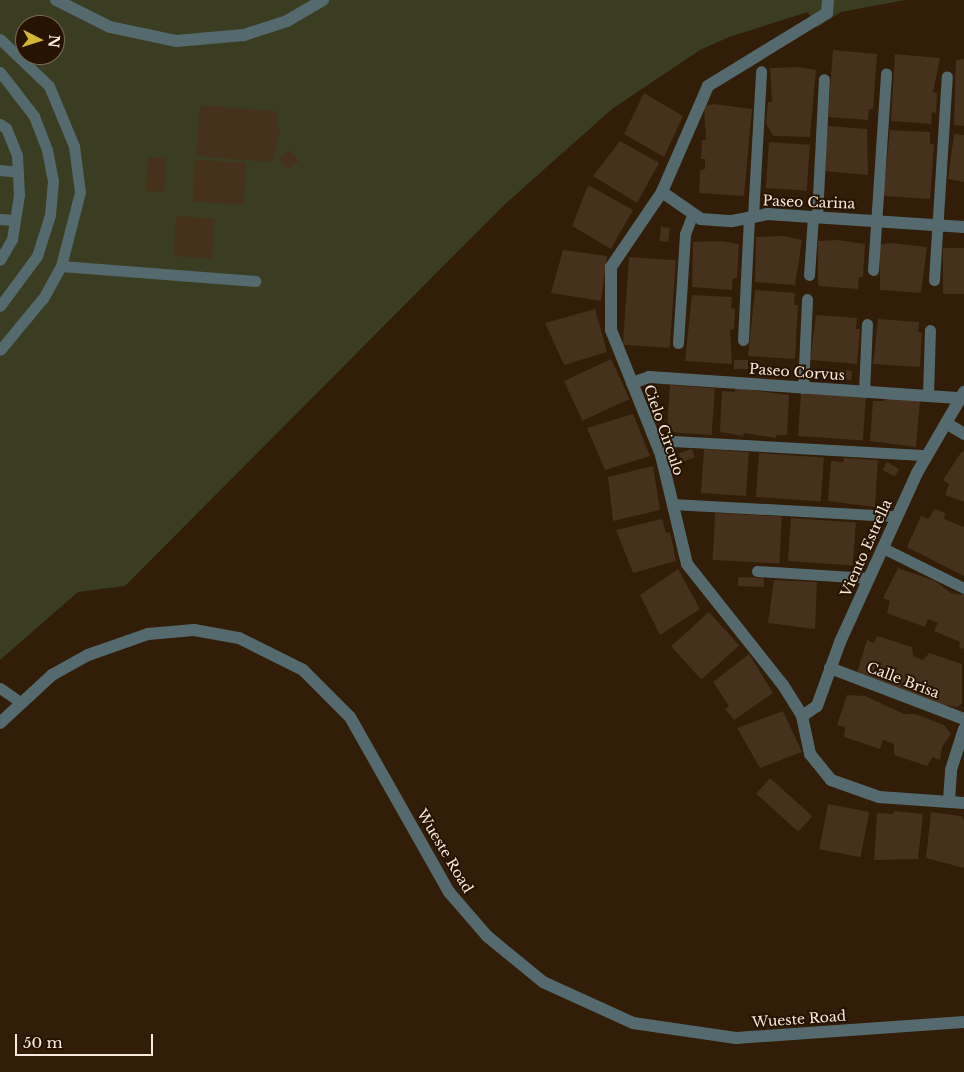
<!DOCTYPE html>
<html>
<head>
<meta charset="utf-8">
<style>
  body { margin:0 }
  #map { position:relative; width:964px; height:1072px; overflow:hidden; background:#311d08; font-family:"Libre Baskerville",serif }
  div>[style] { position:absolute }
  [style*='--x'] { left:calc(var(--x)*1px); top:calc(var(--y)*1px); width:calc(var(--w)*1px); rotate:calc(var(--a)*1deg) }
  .green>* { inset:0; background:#3a3d21 }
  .building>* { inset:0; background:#46311c; transform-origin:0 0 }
  .service>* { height:11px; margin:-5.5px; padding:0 5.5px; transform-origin:5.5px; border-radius:5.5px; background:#556a6e }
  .pedestrian>* { height:12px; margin:-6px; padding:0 6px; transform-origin:6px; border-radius:6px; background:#556a6e }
  .minor>* { height:12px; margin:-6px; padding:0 6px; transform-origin:6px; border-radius:6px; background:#556a6e }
  .tertiary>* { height:12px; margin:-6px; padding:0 6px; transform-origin:6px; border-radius:6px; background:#556a6e }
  span { translate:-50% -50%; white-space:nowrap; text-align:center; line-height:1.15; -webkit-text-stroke:4px #271301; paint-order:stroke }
  .street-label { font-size:14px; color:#f8eadd }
  .north { position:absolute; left:15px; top:15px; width:50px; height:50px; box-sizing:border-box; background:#271301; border:1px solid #7b6959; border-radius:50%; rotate:95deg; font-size:14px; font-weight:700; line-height:20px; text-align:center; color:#f8eadd }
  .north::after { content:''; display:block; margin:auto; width:18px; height:22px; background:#d2b736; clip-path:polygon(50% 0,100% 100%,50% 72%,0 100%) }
  .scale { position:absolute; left:15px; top:1034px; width:138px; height:22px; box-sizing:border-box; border:2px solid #f8eadd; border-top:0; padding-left:6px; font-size:15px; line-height:18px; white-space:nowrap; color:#f8eadd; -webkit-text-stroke:4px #271301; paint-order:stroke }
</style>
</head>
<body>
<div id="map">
  <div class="green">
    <div style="clip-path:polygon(evenodd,0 0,905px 0,841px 12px,816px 28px,808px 12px,729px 37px,700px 50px,612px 109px,503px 206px,125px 586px,78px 592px,0 660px,0 0,25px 25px,55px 25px,55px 55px,25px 55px,25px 25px)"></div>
  </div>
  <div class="building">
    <div style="clip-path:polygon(833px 50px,877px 54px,873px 109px,869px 109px,868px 120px,828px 117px)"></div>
    <div style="clip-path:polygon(895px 54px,940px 58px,933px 92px,937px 93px,936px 113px,932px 112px,931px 124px,891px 121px)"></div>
    <div style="clip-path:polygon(964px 59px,964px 126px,954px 125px,956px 60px)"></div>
    <div style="clip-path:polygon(798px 67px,816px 70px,810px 137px,773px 136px,766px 123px,768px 102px,772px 102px,770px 68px)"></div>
    <div style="clip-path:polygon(644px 93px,683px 116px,664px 157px,624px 134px)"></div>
    <div style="clip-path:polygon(714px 104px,752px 109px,744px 196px,699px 193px,700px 170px,705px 169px,705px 159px,701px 159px,702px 140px,706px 140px,704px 106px)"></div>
    <div style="clip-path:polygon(200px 105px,276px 111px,279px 126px,275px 128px,280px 129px,279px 136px,275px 135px,278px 139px,273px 162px,196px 156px)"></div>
    <div style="clip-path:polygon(828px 126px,867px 129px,868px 175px,822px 171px)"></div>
    <div style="clip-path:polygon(890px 130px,930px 132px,930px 144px,934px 144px,930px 199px,883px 196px)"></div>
    <div style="clip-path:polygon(954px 134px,964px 135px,964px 182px,948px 179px)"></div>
    <div style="clip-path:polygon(620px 141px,659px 163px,637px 203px,593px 176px)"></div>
    <div style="left:769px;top:142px;width:41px;height:46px;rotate:4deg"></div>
    <div style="left:290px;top:150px;width:14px;height:14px;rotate:51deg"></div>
    <div style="left:148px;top:157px;width:18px;height:34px;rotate:3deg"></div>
    <div style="left:195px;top:160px;width:51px;height:42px;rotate:3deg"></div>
    <div style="clip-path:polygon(588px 185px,633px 210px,611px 249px,572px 226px)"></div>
    <div style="left:176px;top:216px;width:39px;height:40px;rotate:4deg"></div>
    <div style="left:661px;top:227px;width:9px;height:14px;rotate:6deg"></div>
    <div style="clip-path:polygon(784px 236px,802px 240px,795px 285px,755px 282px,756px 237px)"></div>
    <div style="clip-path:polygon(837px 240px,865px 244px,863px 277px,859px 277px,858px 289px,818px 286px,818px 241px)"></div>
    <div style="clip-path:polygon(721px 241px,739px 244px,737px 278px,733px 278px,732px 290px,692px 287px,693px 242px)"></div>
    <div style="clip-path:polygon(890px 243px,927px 247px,921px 293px,880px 290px,880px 245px)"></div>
    <div style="left:943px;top:248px;width:21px;height:46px"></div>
    <div style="clip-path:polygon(563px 250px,607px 256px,601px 301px,551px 293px)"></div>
    <div style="left:629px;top:257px;width:47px;height:88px;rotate:4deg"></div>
    <div style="clip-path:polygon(755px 290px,795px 293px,794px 305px,798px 305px,795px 359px,748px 356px)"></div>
    <div style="clip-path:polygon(692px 295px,732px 297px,731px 308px,735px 309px,734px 330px,730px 329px,732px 364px,685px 361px)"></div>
    <div style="clip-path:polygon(595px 309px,607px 352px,564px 365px,545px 323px)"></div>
    <div style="clip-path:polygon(816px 315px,857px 318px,856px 329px,860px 329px,857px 364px,810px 360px)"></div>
    <div style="clip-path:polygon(878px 319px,919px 322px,918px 332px,922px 333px,920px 367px,873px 364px)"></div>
    <div style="left:611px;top:359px;width:44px;height:52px;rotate:65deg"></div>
    <div style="left:734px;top:360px;width:14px;height:9px"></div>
    <div style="left:839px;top:370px;width:13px;height:9px;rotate:4deg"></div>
    <div style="left:670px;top:385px;width:45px;height:47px;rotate:4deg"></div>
    <div style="clip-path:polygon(735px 388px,789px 395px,787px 435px,776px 435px,776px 438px,744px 433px,743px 436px,720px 432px,722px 391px,735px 392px)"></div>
    <div style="left:801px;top:393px;width:65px;height:43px;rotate:4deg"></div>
    <div style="clip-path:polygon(886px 398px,920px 400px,916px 447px,870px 441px,873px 401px,884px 401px)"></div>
    <div style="clip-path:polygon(633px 414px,650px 456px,605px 470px,587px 428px)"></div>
    <div style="left:692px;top:449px;width:9px;height:14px;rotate:72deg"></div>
    <div style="left:704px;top:449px;width:45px;height:44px;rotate:4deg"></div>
    <div style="clip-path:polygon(962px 451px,964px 452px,964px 502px,945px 495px,949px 484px,943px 480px)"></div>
    <div style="left:759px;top:453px;width:65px;height:44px;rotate:4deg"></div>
    <div style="clip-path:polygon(844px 458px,878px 460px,875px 507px,828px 501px,831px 461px,843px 462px)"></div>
    <div style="left:887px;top:462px;width:14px;height:9px;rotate:30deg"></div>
    <div style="clip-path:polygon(653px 466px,660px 510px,613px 521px,608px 477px)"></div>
    <div style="clip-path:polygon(935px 509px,945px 513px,944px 519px,964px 527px,964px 576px,907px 547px,921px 516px,928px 519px)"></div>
    <div style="left:715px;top:513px;width:67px;height:47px;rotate:3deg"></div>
    <div style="left:791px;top:518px;width:65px;height:43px;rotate:4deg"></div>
    <div style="clip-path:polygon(662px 519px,666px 533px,670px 532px,676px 561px,633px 573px,616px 530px)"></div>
    <div style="clip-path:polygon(898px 568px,935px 581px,951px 593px,964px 595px,964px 649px,959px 647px,960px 642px,934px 631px,938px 623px,928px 619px,925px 627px,887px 613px,890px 601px,883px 598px)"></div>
    <div style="clip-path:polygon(678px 569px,700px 609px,660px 635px,640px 595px)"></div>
    <div style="left:738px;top:577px;width:26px;height:9px;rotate:2deg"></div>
    <div style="clip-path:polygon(774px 580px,817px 582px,815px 629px,768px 623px)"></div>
    <div style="left:709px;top:612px;width:45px;height:51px;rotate:48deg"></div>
    <div style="clip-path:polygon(877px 636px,912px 647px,913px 656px,923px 660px,929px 653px,962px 664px,962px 703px,958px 707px,941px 705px,857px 672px,867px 640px,874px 643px)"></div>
    <div style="clip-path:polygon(749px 654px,773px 693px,734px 720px,725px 709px,729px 706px,713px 682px)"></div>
    <div style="clip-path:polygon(847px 695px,865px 696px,904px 714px,915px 714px,944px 725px,951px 734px,942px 747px,940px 760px,933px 757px,927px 766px,894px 755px,894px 744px,883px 740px,880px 749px,844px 737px,845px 727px,837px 725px)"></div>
    <div style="clip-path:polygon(783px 711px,802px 752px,760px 768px,737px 728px)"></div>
    <div style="left:770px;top:778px;width:57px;height:21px;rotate:42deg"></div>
    <div style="left:828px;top:804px;width:42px;height:46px;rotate:11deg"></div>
    <div style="clip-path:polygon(894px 811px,923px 814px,918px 859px,874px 860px,877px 813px,893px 814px)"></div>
    <div style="clip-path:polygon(931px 812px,961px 816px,964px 820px,964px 868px,926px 858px)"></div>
  </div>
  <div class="service">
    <div style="--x:0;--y:39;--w:68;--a:43.8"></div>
    <div style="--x:49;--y:86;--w:65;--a:67.4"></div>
    <div style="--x:74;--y:146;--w:46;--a:82.6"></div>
    <div style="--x:80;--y:192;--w:76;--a:104.4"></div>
    <div style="--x:61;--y:266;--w:37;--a:119"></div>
    <div style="--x:43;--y:298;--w:67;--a:129.6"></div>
    <div style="--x:0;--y:72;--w:56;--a:52.3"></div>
    <div style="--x:34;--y:116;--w:36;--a:69"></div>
    <div style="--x:47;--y:150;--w:32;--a:79"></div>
    <div style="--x:53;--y:181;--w:34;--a:95"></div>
    <div style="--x:50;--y:215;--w:43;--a:107.6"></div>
    <div style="--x:37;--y:256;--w:62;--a:126.5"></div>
    <div style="--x:0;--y:124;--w:7;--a:34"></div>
    <div style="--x:6;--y:128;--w:29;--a:68"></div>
    <div style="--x:17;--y:155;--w:40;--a:87.1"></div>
    <div style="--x:19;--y:195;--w:45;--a:99"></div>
    <div style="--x:12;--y:239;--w:24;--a:120"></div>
    <div style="--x:0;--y:170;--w:18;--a:6"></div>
    <div style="--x:753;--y:216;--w:145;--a:-86.8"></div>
    <div style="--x:817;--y:216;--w:137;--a:-87.1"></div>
    <div style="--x:0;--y:219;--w:15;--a:4"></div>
    <div style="--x:61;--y:266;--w:195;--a:4.4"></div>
    <div style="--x:873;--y:270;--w:197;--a:-86.2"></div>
    <div style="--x:809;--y:275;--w:59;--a:-86.1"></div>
    <div style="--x:934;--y:280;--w:204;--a:-86.4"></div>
    <div style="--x:743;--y:340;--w:123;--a:-87.2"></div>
    <div style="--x:678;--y:343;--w:109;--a:-86.3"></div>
    <div style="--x:685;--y:234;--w:22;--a:-69"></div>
    <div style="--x:803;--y:388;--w:89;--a:-87.4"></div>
    <div style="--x:864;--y:392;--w:68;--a:-87.5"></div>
    <div style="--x:928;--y:396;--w:66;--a:-88.3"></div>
    <div style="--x:655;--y:440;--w:272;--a:3.2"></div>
    <div style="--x:672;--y:504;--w:225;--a:3.1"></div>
    <div style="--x:883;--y:548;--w:90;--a:26.3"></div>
    <div style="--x:757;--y:571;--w:112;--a:3.6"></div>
    <div style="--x:0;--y:688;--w:24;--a:35"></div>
  </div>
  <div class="pedestrian">
    <div style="--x:56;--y:0;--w:60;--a:26.6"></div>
    <div style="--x:110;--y:27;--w:67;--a:12"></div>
    <div style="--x:176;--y:41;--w:68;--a:-5"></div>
    <div style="--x:244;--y:35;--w:45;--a:-18"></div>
    <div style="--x:287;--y:21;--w:42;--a:-30.3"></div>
  </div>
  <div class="minor">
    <div style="--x:828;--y:0;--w:13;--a:94"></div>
    <div style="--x:827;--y:13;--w:140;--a:148.5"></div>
    <div style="--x:708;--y:86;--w:116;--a:113.5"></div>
    <div style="--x:662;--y:192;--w:91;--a:124.2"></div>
    <div style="--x:611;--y:267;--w:63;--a:90"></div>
    <div style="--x:611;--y:330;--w:135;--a:68.2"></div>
    <div style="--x:661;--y:455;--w:112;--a:76.6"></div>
    <div style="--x:687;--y:564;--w:154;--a:51.6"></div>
    <div style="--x:783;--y:685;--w:36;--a:58"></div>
    <div style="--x:802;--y:716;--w:39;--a:78"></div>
    <div style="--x:810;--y:754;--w:33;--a:51"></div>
    <div style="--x:831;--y:780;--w:51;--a:19.5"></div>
    <div style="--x:879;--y:797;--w:85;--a:4"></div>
    <div style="--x:662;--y:192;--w:47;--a:34.7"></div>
    <div style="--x:701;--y:219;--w:31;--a:4"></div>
    <div style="--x:732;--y:221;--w:36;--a:-11"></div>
    <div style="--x:767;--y:214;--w:197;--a:3.8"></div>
    <div style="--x:632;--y:383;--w:18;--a:-19"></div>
    <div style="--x:649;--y:377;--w:313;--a:3.9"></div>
    <div style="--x:946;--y:423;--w:21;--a:31"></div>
    <div style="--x:830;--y:668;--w:143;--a:20.8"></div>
    <div style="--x:802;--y:716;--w:18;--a:-34"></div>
    <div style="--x:817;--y:706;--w:68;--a:-70.2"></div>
    <div style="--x:840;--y:642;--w:186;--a:-65.5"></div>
    <div style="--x:917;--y:473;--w:94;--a:-59.9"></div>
    <div style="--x:949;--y:800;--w:30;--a:-86"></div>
    <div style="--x:951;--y:770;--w:43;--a:-72.4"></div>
  </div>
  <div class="tertiary">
    <div style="--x:0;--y:723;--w:71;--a:-42.7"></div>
    <div style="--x:52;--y:675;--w:41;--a:-29.1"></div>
    <div style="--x:88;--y:655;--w:64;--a:-19.3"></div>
    <div style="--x:148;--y:634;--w:46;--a:-5"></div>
    <div style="--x:194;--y:630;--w:46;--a:10.1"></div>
    <div style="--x:239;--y:638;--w:72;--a:26.6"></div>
    <div style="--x:303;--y:670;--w:66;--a:45"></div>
    <div style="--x:350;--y:717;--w:201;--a:60.5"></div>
    <div style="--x:449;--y:892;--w:58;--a:49.2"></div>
    <div style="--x:487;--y:936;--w:72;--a:39.4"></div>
    <div style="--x:543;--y:982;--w:99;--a:24.5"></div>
    <div style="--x:633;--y:1023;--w:104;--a:8.3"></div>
    <div style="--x:736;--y:1038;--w:229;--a:-4"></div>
  </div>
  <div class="street-label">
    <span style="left:809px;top:202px;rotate:2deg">Paseo Carina</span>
    <span style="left:797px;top:372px;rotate:4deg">Paseo Corvus</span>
    <span style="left:664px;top:430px;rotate:71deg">Cielo Circulo</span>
    <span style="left:866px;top:548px;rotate:-66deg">Viento Estrella</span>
    <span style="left:903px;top:680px;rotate:21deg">Calle Brisa</span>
    <span style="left:445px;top:851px;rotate:59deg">Wueste Road</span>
    <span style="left:799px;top:1019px;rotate:-4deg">Wueste Road</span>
  </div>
  <div class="north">N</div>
  <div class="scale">50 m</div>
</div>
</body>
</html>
